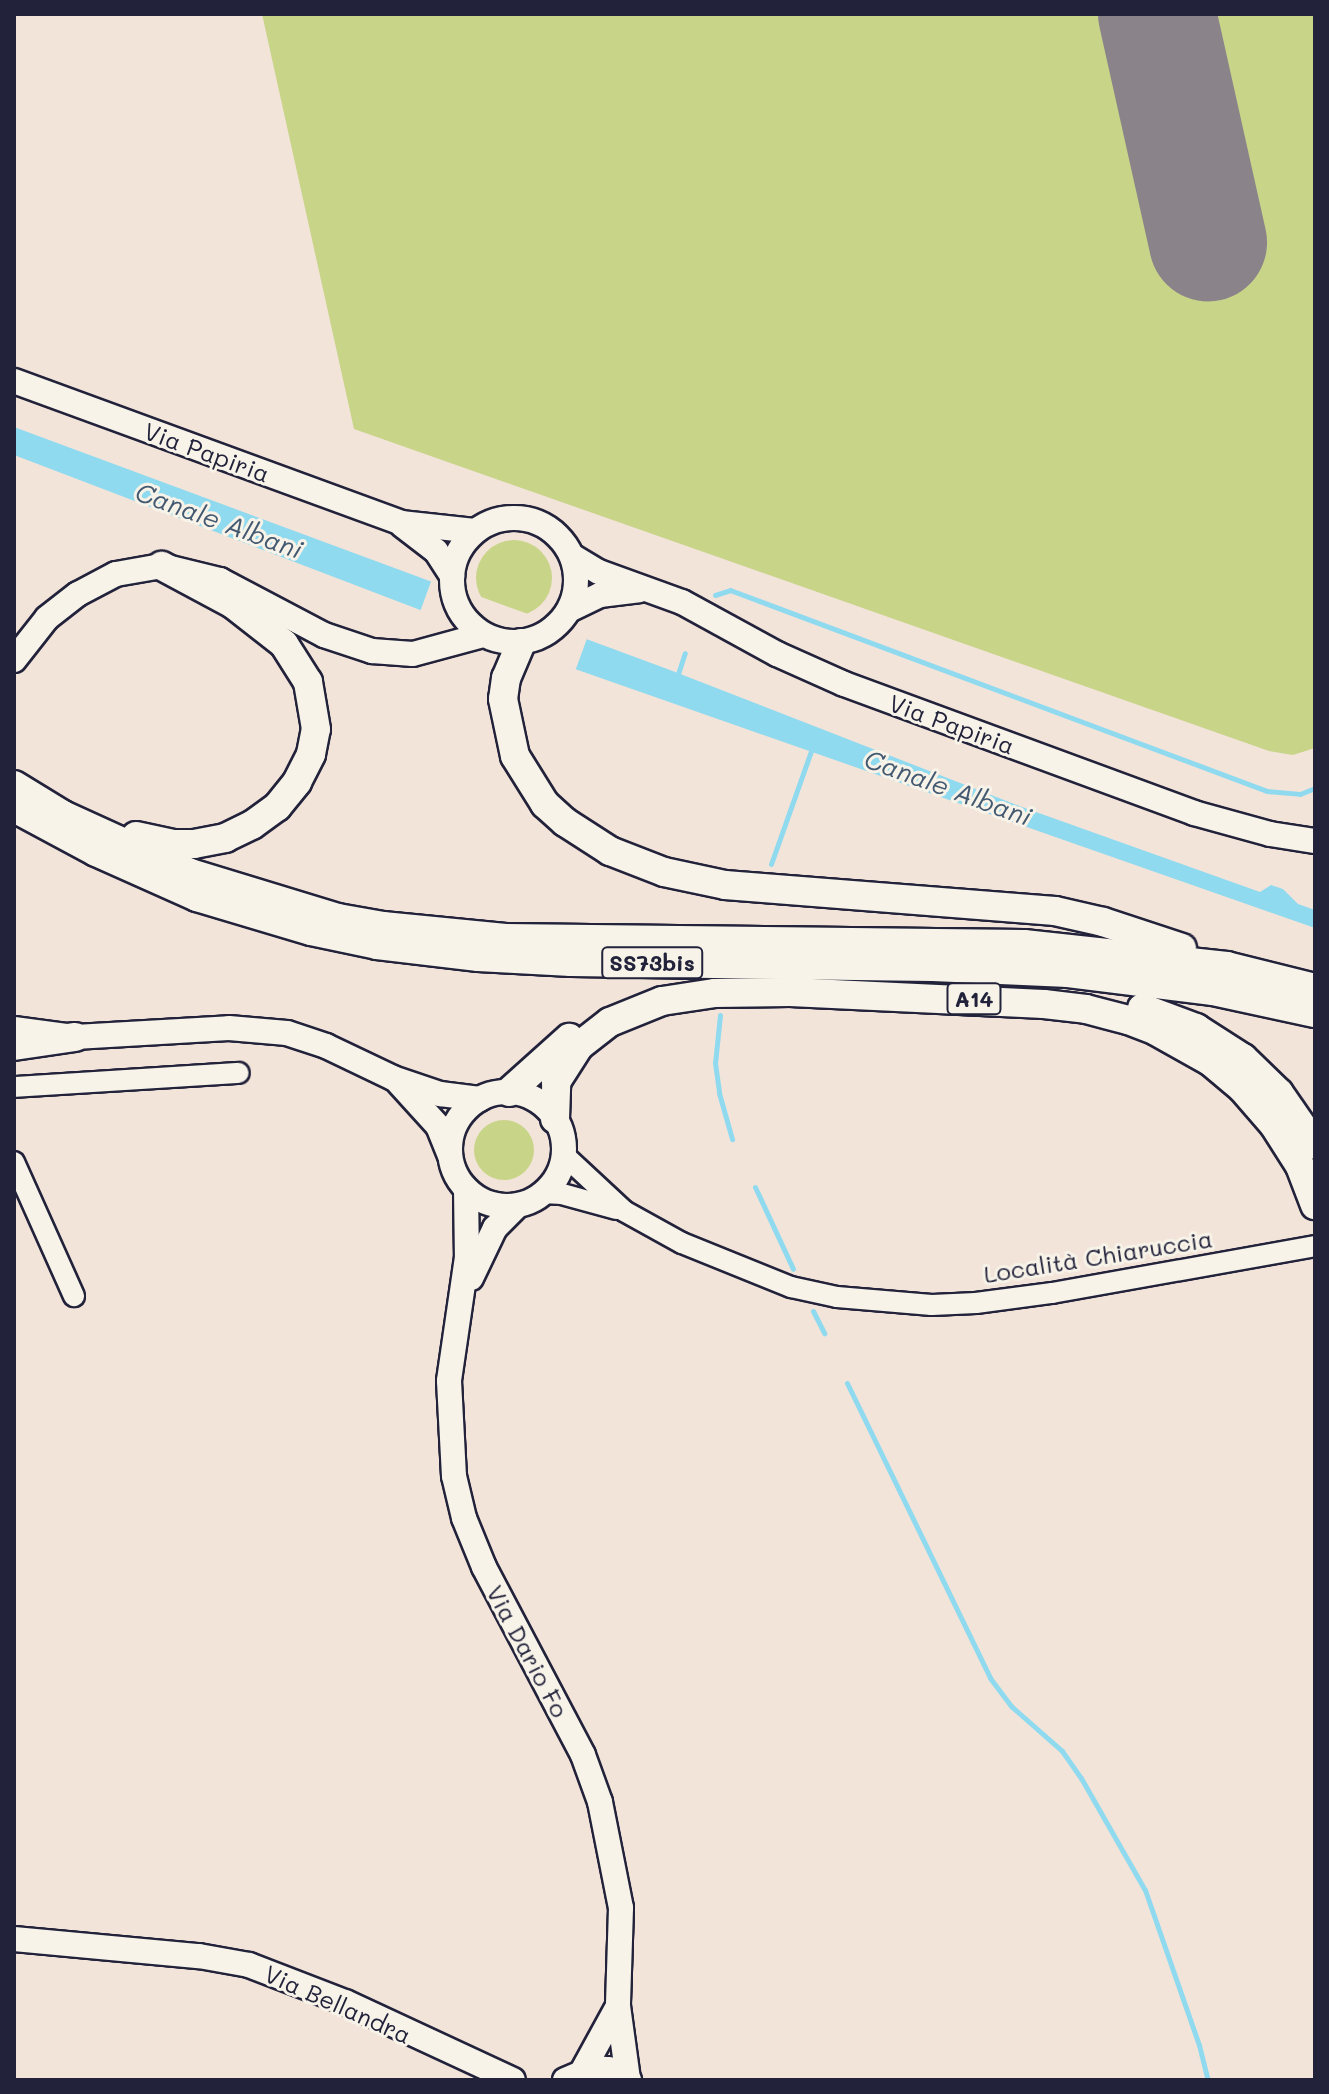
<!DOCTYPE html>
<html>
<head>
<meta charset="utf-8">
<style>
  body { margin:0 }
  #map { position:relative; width:1329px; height:2094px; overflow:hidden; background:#f3e4da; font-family:Mali,sans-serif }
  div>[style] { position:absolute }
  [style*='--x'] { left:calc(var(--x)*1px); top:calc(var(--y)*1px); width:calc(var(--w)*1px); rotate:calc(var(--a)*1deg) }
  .green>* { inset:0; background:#c8d488 }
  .round { border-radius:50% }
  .water>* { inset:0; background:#8fdaef }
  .pier>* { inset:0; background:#f3e4da; transform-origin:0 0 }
  .stream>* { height:5px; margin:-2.5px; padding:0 2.5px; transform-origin:2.5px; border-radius:2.5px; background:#8fdaef }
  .runway>* { height:118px; margin:-59px; padding:0 59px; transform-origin:59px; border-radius:59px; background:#8a838a }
  .roads { filter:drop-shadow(2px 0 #22223b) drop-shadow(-2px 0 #22223b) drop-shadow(0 2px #22223b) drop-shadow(0 -2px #22223b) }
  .minor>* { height:20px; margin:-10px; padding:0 10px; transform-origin:10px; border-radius:10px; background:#f7f3e8 }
  .major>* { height:24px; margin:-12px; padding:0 12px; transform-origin:12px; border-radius:12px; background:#f7f3e8 }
  .major>.ring { margin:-12px; padding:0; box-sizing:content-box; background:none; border:24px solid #f7f3e8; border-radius:50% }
  .highway>* { height:28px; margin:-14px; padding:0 14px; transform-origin:14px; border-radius:14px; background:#f7f3e8 }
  span { translate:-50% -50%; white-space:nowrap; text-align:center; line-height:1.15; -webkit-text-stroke:6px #f7f3e8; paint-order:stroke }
  .shield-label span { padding:2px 6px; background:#f7f3e8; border:2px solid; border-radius:6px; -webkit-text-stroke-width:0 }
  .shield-label { font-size:22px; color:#22223b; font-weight:700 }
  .street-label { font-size:24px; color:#22223b }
  .water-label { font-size:26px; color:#435971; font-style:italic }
  .frame { position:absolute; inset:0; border:16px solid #22223b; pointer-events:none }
</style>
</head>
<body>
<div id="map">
  <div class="green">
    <div style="clip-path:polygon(262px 14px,1315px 14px,1315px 748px,1293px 755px,1269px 751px,354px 429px)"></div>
    <div class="round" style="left:476px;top:540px;width:76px;height:76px"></div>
    <div class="round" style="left:474px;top:1120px;width:60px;height:60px"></div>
  </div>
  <div class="water">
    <div style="clip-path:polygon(14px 427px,670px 670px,1022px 807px,1260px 892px,1271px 885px,1283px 889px,1298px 904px,1315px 910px,1315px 928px,575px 669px,14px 455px)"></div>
  </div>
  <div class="pier">
    <div style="left:432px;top:579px;width:166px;height:36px;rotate:20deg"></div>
  </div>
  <div class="stream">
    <div style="--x:715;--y:595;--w:16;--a:-18"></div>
    <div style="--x:730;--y:590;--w:573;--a:20.52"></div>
    <div style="--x:1267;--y:791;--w:33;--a:5"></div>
    <div style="--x:1300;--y:794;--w:16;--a:-22"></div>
    <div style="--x:677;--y:677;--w:25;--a:-72"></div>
    <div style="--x:771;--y:864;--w:123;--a:-70.5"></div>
    <div style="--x:720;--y:1015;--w:48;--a:95.9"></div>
    <div style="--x:715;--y:1063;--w:30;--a:82"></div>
    <div style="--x:719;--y:1093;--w:48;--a:74.2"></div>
    <div style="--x:755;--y:1187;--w:90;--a:65.1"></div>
    <div style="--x:813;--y:1311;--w:25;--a:63"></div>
    <div style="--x:847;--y:1383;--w:328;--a:64.1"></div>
    <div style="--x:990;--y:1678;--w:35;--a:53"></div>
    <div style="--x:1011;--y:1706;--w:68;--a:41.4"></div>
    <div style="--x:1062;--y:1751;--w:33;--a:55"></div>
    <div style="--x:1081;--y:1778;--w:129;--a:60.3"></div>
    <div style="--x:1145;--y:1890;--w:164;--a:70.8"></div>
    <div style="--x:1199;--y:2045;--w:36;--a:76"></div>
  </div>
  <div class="runway">
    <div style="--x:1157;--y:14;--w:234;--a:77.4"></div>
  </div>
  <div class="roads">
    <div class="minor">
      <div style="--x:14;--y:1087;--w:225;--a:-3.6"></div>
      <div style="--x:564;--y:1155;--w:82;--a:43"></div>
      <div style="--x:624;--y:1211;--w:66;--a:28.9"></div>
      <div style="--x:682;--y:1243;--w:118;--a:22"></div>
      <div style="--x:791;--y:1287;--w:47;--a:12.3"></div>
      <div style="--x:837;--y:1297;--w:95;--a:4.8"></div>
      <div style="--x:932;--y:1305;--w:44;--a:-2.6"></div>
      <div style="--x:976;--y:1303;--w:77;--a:-7.5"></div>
      <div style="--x:1052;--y:1293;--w:267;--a:-10.1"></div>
      <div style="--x:14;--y:1162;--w:147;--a:65.9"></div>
      <div style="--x:543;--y:1193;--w:19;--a:3"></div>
      <div style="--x:562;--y:1194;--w:56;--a:15.5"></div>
    </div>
    <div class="major">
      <div style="--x:14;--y:381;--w:412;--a:20.1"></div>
      <div style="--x:401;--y:523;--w:74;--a:6.2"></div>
      <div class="ring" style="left:452px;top:518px;width:100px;height:100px"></div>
      <div style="--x:402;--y:525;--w:43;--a:37.4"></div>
      <div style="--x:436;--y:551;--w:30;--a:57"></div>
      <div style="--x:572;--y:556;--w:31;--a:31"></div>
      <div style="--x:599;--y:572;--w:88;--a:19.9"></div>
      <div style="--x:682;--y:602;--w:108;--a:28.7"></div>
      <div style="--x:777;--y:654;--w:73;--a:24.1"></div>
      <div style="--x:844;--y:684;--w:373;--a:20.2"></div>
      <div style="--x:1194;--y:813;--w:79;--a:15.4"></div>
      <div style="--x:1270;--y:834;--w:46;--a:8.8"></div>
      <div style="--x:569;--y:610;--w:34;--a:-26"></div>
      <div style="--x:600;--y:595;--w:39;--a:-7"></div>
      <div style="--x:14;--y:660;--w:53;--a:-51.8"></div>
      <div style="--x:47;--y:618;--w:39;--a:-38"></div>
      <div style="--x:78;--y:594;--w:43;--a:-27.8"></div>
      <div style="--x:116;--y:574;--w:47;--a:-9.9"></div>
      <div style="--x:162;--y:566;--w:60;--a:13.6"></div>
      <div style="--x:220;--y:580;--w:118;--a:27.9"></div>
      <div style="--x:324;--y:635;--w:51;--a:18.4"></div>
      <div style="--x:372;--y:651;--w:41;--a:4.2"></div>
      <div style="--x:413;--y:654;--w:73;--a:-15.2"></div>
      <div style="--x:14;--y:1029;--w:62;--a:7.5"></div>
      <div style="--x:75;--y:1037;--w:154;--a:-3.3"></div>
      <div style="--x:229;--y:1028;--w:58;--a:4.9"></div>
      <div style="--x:287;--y:1033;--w:41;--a:18.4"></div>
      <div style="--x:326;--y:1046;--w:74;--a:25.5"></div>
      <div style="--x:393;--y:1078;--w:50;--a:18.8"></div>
      <div style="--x:440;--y:1094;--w:40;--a:7.1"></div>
      <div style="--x:398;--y:1082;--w:59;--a:47.7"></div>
      <div style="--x:438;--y:1126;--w:31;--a:68"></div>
      <div class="ring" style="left:450px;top:1092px;width:90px;height:90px"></div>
      <div style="--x:466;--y:1189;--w:68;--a:89.2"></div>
      <div style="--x:467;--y:1257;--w:125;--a:98.3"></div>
      <div style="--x:449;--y:1381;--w:95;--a:87"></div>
      <div style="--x:454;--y:1476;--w:43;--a:76.6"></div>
      <div style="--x:464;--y:1518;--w:53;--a:67.8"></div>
      <div style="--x:484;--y:1567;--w:212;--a:62.2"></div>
      <div style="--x:583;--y:1755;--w:50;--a:70.1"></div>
      <div style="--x:600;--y:1802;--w:108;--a:78.8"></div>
      <div style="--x:621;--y:1908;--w:98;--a:91.8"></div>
      <div style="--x:618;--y:2006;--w:74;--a:82.2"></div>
      <div style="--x:471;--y:1278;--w:55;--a:-64.4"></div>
      <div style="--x:495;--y:1228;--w:31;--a:-45"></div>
      <div style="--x:14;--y:1939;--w:186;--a:5.3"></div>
      <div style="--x:199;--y:1956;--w:51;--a:10.2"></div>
      <div style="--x:249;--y:1965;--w:103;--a:21.1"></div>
      <div style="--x:345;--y:2002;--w:185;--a:24.9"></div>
      <div style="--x:583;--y:2070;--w:73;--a:-61.3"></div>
      <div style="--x:565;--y:2080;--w:30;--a:-23"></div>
      <div style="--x:593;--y:2068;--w:16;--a:4"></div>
      <div style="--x:609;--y:2069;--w:23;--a:29"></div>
    </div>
    <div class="highway">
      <div style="--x:521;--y:643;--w:38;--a:113"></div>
      <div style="--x:506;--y:678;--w:21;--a:98"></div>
      <div style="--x:503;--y:699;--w:58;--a:78.1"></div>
      <div style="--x:515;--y:756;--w:57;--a:58"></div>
      <div style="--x:545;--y:804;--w:27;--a:42"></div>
      <div style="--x:565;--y:822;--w:54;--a:32.8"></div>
      <div style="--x:610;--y:851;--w:58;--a:21.3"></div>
      <div style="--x:664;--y:872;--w:62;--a:12"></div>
      <div style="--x:725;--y:885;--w:331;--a:4.5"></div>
      <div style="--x:1055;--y:911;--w:49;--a:12.9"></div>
      <div style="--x:1103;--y:922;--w:83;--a:18.2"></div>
      <div style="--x:14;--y:785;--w:57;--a:31.5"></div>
      <div style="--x:63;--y:815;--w:140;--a:24.5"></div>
      <div style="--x:190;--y:873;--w:155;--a:16.9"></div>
      <div style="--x:338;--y:918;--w:46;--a:10.1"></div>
      <div style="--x:383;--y:926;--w:123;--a:5.6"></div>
      <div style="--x:505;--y:938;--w:519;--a:0.66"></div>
      <div style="--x:1024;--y:944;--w:204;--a:6.2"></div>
      <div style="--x:1227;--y:966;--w:91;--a:14"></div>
      <div style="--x:14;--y:808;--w:93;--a:28.2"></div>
      <div style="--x:96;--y:852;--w:111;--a:24"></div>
      <div style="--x:197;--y:897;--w:119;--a:16.6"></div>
      <div style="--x:311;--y:931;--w:67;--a:12"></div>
      <div style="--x:377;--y:945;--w:102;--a:6.8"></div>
      <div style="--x:478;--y:957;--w:93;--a:3.1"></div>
      <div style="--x:571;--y:962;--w:362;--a:0.8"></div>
      <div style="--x:933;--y:967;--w:135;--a:2.5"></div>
      <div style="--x:1068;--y:973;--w:146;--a:7.1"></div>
      <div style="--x:1213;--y:991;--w:104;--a:12.2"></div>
      <div style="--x:136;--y:836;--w:38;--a:12"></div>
      <div style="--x:173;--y:844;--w:21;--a:0"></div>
      <div style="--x:194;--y:844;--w:32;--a:-11"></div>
      <div style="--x:225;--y:838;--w:30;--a:-26"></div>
      <div style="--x:252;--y:825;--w:31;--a:-36"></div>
      <div style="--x:277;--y:807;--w:32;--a:-51"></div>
      <div style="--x:297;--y:782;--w:31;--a:-63"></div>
      <div style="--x:311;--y:754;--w:25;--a:-79"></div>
      <div style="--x:316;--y:729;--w:48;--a:-99.7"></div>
      <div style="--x:308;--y:682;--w:45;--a:-122.3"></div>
      <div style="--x:284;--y:644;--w:65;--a:-141.9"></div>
      <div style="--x:233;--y:604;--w:81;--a:-151.8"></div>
      <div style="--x:1142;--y:1008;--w:58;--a:20.3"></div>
      <div style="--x:1196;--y:1028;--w:56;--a:32.6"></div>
      <div style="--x:1243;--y:1058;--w:50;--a:44.2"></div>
      <div style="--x:1279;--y:1093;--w:63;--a:55.3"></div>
      <div style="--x:14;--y:1046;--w:62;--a:-8.4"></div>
      <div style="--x:509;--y:1092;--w:81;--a:-42"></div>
      <div style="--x:555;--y:1119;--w:37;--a:-88"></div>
      <div style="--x:556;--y:1082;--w:43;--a:-57.4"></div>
      <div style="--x:579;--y:1046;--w:39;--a:-38"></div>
      <div style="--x:610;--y:1022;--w:56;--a:-22"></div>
      <div style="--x:662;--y:1001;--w:54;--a:-8.6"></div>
      <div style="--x:715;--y:993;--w:75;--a:-0.8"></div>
      <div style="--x:790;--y:992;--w:254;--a:2.7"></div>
      <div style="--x:1044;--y:1004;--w:42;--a:6.8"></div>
      <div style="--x:1086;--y:1009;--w:43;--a:14.7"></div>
      <div style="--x:1128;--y:1020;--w:30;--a:21"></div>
      <div style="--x:1156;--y:1031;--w:63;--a:29.4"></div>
      <div style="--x:1211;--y:1062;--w:40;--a:40"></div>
      <div style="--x:1242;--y:1088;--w:49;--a:49.1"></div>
      <div style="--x:1274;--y:1125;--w:49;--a:57.6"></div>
      <div style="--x:1300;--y:1166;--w:42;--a:69"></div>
    </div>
  </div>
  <div class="shield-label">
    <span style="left:652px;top:963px">SS73bis</span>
    <span style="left:974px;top:999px">A14</span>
  </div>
  <div class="street-label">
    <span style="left:207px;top:452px;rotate:20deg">Via Papiria</span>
    <span style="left:952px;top:724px;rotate:20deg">Via Papiria</span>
    <span style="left:1098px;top:1256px;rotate:-9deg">Località Chiaruccia</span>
    <span style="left:528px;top:1651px;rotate:62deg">Via Dario Fo</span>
    <span style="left:338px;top:2004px;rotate:24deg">Via Bellandra</span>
  </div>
  <div class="water-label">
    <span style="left:219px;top:521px;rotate:20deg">Canale Albani</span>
    <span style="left:948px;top:788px;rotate:20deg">Canale Albani</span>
  </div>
  <div class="frame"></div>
</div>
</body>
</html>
